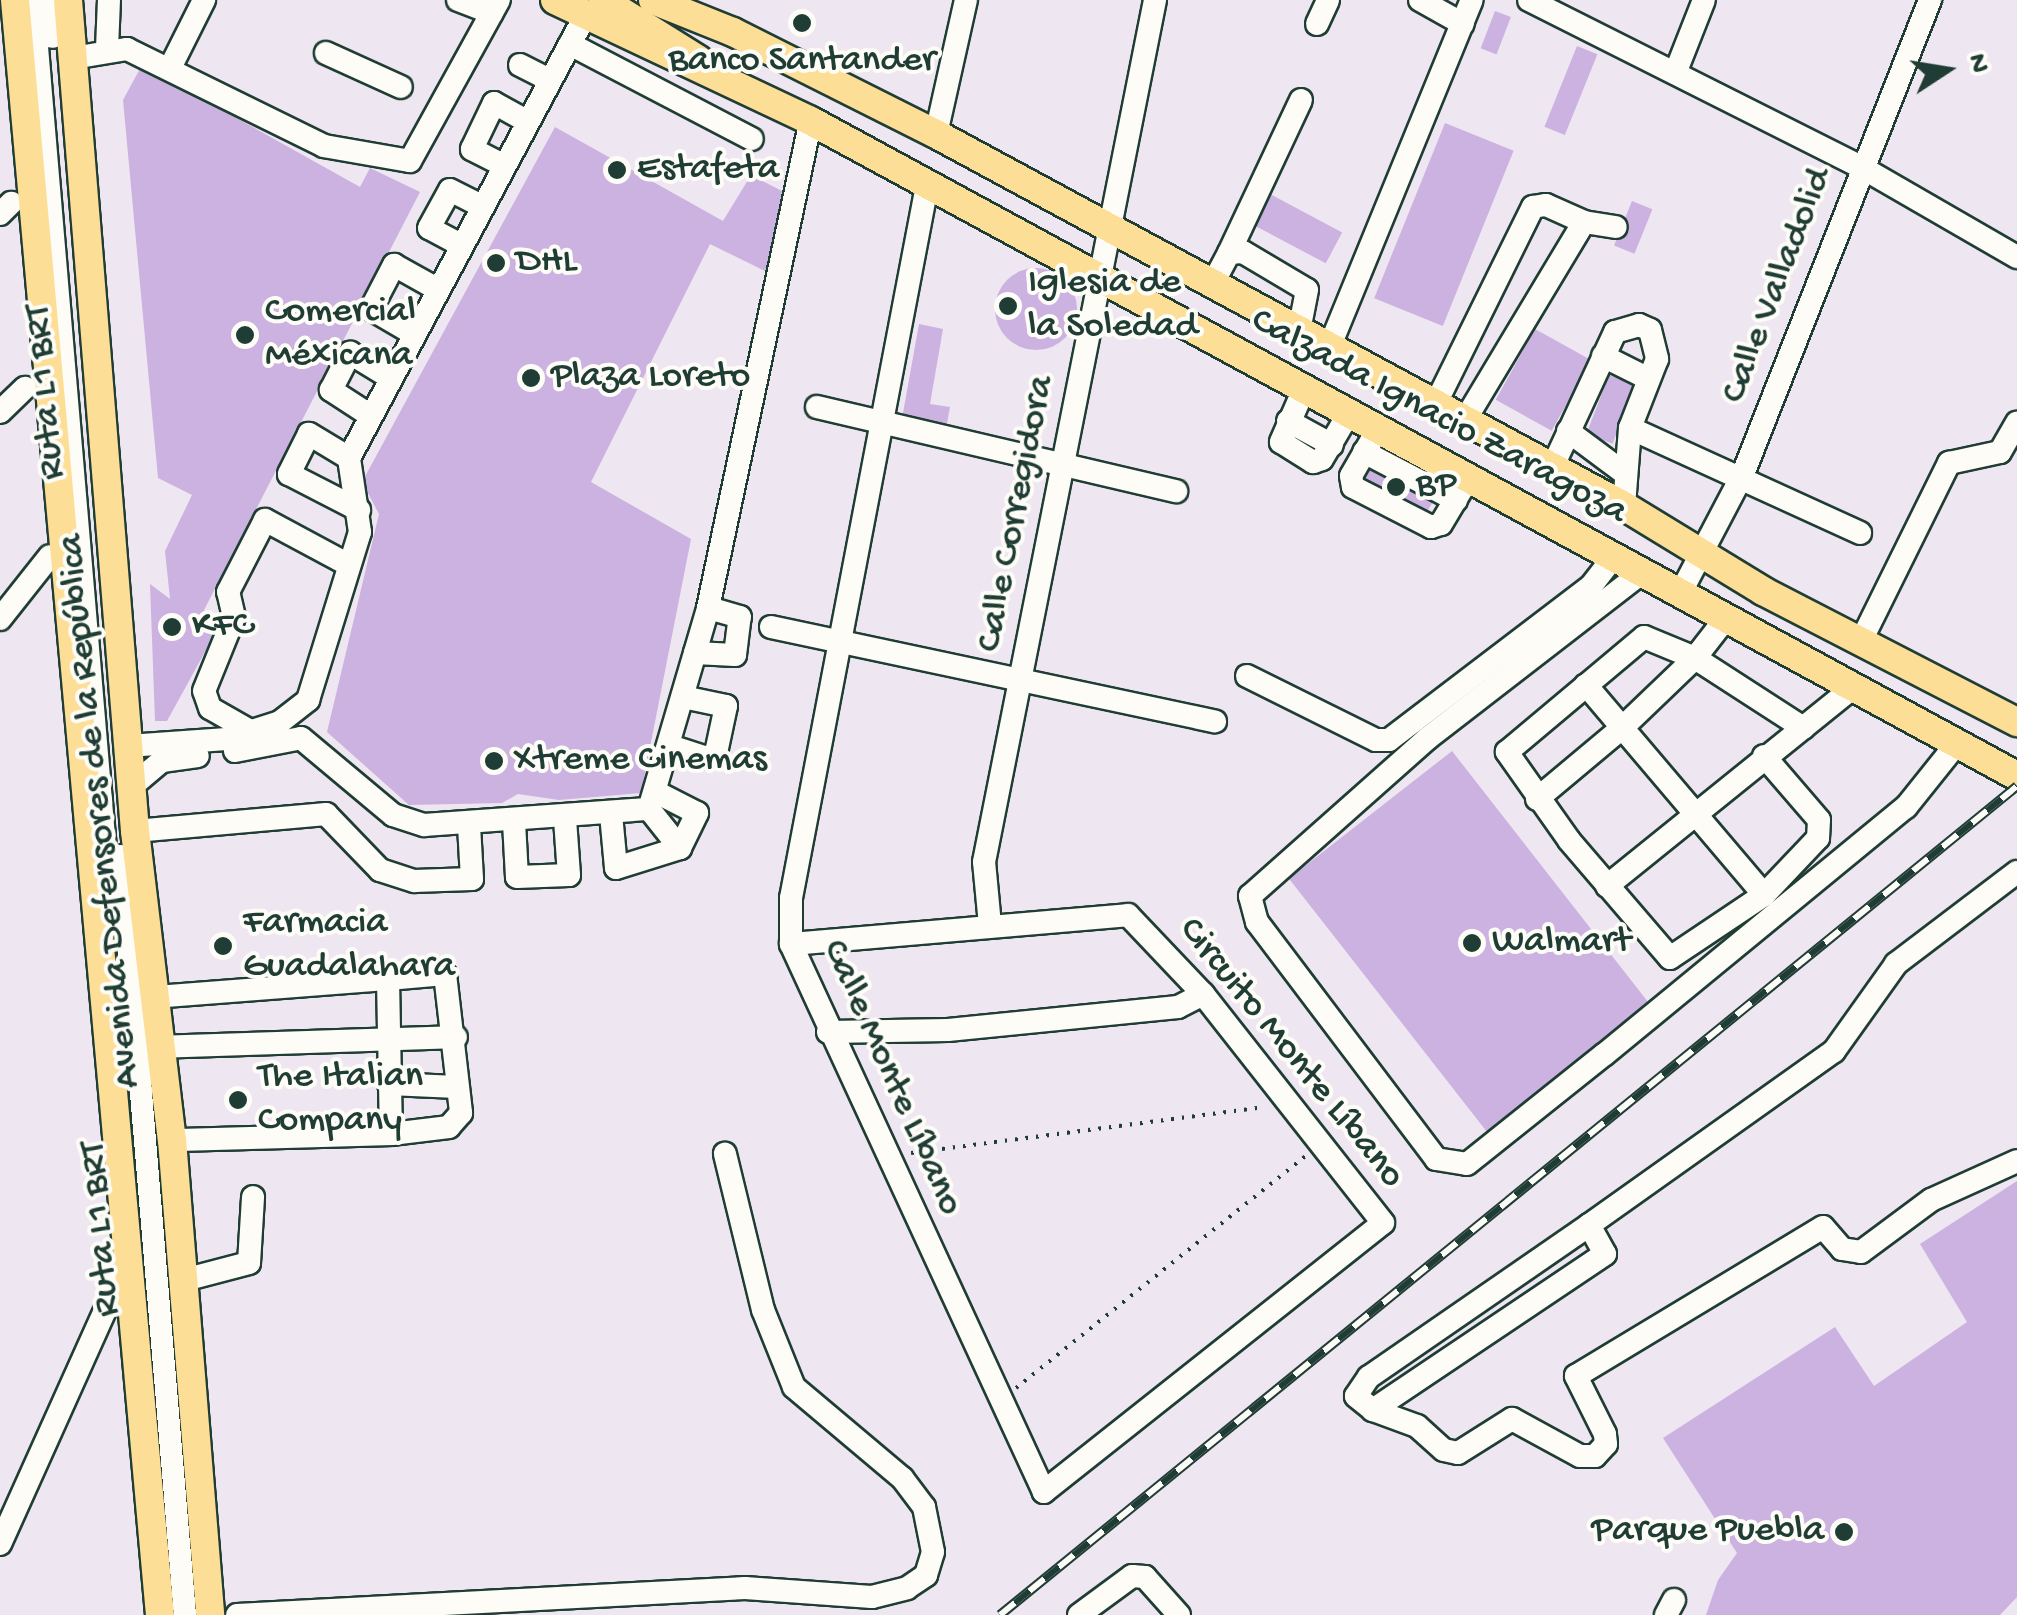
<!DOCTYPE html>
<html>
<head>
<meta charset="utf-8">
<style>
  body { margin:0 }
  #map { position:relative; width:2017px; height:1615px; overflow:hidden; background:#eee6f0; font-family:"Gochi Hand",sans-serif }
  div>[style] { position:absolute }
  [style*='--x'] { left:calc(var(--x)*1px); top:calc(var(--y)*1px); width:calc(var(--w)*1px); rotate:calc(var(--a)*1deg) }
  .building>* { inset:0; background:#ccb2e0; transform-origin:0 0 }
  .round { border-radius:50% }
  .path>* { height:4px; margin-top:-2px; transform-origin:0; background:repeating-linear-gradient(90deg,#1f3d34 0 2.5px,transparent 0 10.5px) }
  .roads { filter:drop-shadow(2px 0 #1f3d34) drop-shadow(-2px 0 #1f3d34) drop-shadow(0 2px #1f3d34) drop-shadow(0 -2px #1f3d34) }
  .minor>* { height:22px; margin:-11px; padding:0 11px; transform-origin:11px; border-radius:11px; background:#fdfcf7 }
  .major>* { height:28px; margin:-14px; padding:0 14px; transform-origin:14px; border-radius:14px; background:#fdde96 }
  .rail>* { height:10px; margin-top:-5px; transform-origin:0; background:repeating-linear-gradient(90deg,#fdfcf7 0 19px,#1f3d34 0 38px); box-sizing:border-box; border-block:2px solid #1f3d34 }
  .dots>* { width:28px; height:28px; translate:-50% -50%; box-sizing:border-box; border:5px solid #fdfcf7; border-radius:50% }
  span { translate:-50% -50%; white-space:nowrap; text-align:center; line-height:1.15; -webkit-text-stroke:8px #fdfcf7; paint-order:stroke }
  .poi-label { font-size:38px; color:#1f3d34 }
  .left { translate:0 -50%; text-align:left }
  .right { translate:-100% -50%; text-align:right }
  .street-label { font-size:38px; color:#1f3d34 }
  .north { position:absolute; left:1897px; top:20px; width:100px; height:100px; -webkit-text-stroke:8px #fdfcf7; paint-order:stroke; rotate:78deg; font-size:28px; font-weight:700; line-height:40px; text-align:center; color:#1f3d34 }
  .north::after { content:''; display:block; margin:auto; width:35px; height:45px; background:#1f3d34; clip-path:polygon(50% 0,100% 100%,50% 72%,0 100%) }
</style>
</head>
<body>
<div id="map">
  <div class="building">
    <div style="left:1495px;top:11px;width:17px;height:40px;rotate:21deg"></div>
    <div style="left:1577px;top:46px;width:22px;height:87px;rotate:22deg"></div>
    <div style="clip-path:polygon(142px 65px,360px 187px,370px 168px,420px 192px,204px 610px,223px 619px,167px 721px,155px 721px,150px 584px,170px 599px,165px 551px,192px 495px,158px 478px,123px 100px)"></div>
    <div style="left:1445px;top:123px;width:74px;height:189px;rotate:22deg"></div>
    <div style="clip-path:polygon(555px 127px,723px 221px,751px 175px,782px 191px,769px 273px,710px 244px,591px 482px,691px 539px,641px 793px,559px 800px,518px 794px,502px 803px,409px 805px,327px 732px,379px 514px,362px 482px)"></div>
    <div style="left:1268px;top:193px;width:84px;height:35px;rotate:28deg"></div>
    <div style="left:1632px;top:201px;width:22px;height:48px;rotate:22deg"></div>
    <div class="round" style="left:995px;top:268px;width:82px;height:82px"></div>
    <div style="clip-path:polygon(919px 324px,943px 329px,930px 404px,950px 407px,946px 429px,910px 423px,903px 413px)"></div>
    <div style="left:1535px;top:329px;width:64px;height:81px;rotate:29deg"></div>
    <div style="left:1609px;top:375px;width:28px;height:63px;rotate:21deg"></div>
    <div style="left:1367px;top:458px;width:79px;height:20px;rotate:30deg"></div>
    <div style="left:1452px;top:751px;width:326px;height:207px;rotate:52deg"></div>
    <div style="clip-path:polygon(2017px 1181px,2017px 1597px,2000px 1615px,1706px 1615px,1718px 1580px,1737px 1553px,1663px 1438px,1835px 1327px,1874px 1386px,1967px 1322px,1920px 1244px)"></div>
  </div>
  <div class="path">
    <div style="--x:911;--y:1153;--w:355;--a:-7.4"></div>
    <div style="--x:1016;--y:1388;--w:371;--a:-38.7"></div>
  </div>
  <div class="roads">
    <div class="minor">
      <div style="--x:33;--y:0;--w:886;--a:85.15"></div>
      <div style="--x:49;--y:0;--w:37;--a:85"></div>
      <div style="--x:458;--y:0;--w:36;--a:21"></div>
      <div style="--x:1420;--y:0;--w:49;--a:29.2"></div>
      <div style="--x:1529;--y:0;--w:372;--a:26.7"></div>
      <div style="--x:1861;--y:167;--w:180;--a:30"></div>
      <div style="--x:1317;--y:24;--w:26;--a:-65"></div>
      <div style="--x:570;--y:44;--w:205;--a:27.6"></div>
      <div style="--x:107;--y:49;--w:49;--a:-87.7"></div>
      <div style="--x:326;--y:53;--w:82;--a:24.4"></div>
      <div style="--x:73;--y:58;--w:55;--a:-9.5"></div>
      <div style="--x:127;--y:49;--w:220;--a:26.2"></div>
      <div style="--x:324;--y:146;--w:87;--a:9.9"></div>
      <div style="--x:410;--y:161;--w:184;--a:-61.1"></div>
      <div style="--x:520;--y:65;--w:31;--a:27"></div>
      <div style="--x:171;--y:66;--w:74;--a:-63.4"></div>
      <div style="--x:1676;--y:71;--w:76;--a:-68.5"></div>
      <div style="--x:936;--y:134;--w:137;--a:-77.4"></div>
      <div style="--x:503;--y:165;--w:35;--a:-153"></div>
      <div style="--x:472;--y:149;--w:51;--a:-64.4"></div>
      <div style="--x:494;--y:103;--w:37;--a:29"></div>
      <div style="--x:0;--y:214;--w:16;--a:-45"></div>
      <div style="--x:461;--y:245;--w:36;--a:-152"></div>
      <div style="--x:429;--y:228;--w:43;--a:-61.1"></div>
      <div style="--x:450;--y:190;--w:35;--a:27"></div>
      <div style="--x:1229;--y:253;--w:169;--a:-64.8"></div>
      <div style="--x:1212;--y:285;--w:36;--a:-62"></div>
      <div style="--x:1229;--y:253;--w:14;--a:-4"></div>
      <div style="--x:1243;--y:252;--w:74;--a:30.7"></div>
      <div style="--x:1307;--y:290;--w:42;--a:101"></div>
      <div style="--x:414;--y:334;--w:50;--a:-149.8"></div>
      <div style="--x:371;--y:309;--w:50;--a:-62.4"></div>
      <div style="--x:394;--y:265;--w:49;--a:29.2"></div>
      <div style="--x:1329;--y:348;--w:376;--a:-67.7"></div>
      <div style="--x:1603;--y:356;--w:51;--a:26.6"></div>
      <div style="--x:1304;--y:389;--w:58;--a:113.5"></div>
      <div style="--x:1281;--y:442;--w:38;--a:32"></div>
      <div style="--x:1313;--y:462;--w:9;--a:-18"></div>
      <div style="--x:1322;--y:459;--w:53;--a:-59.6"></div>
      <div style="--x:1435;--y:405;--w:221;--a:-63.7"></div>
      <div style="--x:1533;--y:207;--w:13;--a:-9"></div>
      <div style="--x:1546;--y:205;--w:42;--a:24.1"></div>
      <div style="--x:817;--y:407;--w:369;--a:13.2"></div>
      <div style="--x:0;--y:412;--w:35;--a:-44"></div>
      <div style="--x:371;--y:416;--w:48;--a:-147"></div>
      <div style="--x:331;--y:390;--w:42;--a:-62.8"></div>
      <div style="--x:350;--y:353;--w:48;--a:31.4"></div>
      <div style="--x:1465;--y:420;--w:231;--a:-59"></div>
      <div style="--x:1584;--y:222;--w:32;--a:9"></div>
      <div style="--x:1288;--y:421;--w:50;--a:28.6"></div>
      <div style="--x:1630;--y:428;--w:253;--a:24.5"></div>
      <div style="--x:1378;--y:429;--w:54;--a:119.9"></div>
      <div style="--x:1351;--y:476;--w:11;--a:80"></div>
      <div style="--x:1353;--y:487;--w:88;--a:27.1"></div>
      <div style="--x:1431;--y:527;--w:10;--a:-17"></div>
      <div style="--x:1441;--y:524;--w:55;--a:-59.2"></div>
      <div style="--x:1568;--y:431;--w:69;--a:36.7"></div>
      <div style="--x:1364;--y:452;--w:104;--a:27.6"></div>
      <div style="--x:349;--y:458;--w:47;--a:-149"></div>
      <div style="--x:309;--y:434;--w:45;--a:116.6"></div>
      <div style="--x:289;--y:474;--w:79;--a:27.2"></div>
      <div style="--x:1552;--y:468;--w:150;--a:-65.1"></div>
      <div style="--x:1615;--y:332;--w:25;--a:-16"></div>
      <div style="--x:1639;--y:325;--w:12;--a:24"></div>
      <div style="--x:1650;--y:330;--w:30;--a:76"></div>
      <div style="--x:1657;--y:359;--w:74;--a:111.4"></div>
      <div style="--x:1630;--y:428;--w:78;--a:94.4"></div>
      <div style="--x:1644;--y:571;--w:273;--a:142.3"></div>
      <div style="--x:1428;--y:738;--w:238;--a:138.4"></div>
      <div style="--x:1250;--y:896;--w:27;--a:75"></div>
      <div style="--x:1257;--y:922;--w:297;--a:52.9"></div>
      <div style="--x:1436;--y:1159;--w:31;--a:9"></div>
      <div style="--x:1467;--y:1164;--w:176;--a:-38.6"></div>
      <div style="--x:1605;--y:1054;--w:389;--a:-39.4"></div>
      <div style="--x:1906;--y:807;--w:83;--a:-51.3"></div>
      <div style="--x:1681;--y:592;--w:133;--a:-62.3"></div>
      <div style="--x:1743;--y:474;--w:510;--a:-68.47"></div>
      <div style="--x:0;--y:619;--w:80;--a:-51.6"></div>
      <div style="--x:771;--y:627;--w:454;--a:12"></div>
      <div style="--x:1861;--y:641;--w:199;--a:-63.7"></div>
      <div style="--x:1949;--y:463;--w:52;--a:-12.2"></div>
      <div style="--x:2000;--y:452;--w:34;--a:-60"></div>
      <div style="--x:695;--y:653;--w:40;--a:2.9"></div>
      <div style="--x:735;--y:655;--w:38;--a:-83"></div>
      <div style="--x:740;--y:617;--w:33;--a:-164"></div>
      <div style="--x:1247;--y:676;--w:144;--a:26.4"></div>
      <div style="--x:1376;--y:740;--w:13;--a:0"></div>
      <div style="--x:1389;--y:740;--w:254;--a:-37.3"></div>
      <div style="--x:1591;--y:586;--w:39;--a:-52"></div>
      <div style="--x:1586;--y:685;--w:275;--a:49.7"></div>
      <div style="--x:252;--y:732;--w:48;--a:-150.3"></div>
      <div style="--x:210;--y:708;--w:18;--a:-109"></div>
      <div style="--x:204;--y:691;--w:80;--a:-67.9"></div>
      <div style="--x:234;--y:617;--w:26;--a:-103"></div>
      <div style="--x:228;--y:592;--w:81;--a:-62.8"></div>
      <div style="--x:265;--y:520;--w:95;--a:28.2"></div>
      <div style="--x:128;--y:746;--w:99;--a:-4"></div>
      <div style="--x:227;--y:739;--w:56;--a:-17.8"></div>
      <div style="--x:280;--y:722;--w:36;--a:-38"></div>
      <div style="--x:308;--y:700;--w:176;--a:-72.8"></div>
      <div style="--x:360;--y:532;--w:75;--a:-98.5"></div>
      <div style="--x:349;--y:458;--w:501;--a:-61.9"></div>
      <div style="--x:670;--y:746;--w:38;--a:18"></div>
      <div style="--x:706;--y:758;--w:11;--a:-27"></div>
      <div style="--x:716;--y:753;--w:48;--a:-78"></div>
      <div style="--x:726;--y:706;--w:44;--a:-168.2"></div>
      <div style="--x:235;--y:751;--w:67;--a:-11.1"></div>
      <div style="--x:301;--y:738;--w:120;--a:39.9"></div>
      <div style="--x:393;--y:815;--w:33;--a:18"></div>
      <div style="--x:424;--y:825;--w:226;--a:-4.1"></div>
      <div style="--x:1764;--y:756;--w:84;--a:49.3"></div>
      <div style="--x:1819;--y:820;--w:18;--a:93"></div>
      <div style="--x:1818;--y:838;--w:79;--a:133.5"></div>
      <div style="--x:1764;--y:895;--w:113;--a:146.2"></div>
      <div style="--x:1670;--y:958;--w:155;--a:-130.6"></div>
      <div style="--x:1569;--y:840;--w:108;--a:-125.2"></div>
      <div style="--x:1507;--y:752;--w:179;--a:-40"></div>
      <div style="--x:1644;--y:637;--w:55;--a:22.4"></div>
      <div style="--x:1695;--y:658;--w:129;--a:32.9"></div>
      <div style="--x:132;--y:786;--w:39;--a:-40"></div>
      <div style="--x:162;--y:761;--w:36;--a:-8"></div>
      <div style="--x:1537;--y:799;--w:111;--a:-39.9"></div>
      <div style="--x:1622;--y:728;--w:101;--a:-43.8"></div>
      <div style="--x:1695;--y:658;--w:51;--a:-52.2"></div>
      <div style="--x:649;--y:809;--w:209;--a:-73.6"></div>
      <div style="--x:708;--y:608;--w:498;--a:-78.1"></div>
      <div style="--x:649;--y:809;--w:50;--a:51.5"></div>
      <div style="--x:680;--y:848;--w:39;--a:-64"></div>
      <div style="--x:697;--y:813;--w:44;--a:-152.9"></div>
      <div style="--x:611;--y:814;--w:54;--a:84.7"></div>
      <div style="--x:616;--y:868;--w:67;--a:-17.4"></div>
      <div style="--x:514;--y:822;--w:55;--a:86.9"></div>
      <div style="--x:517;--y:877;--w:52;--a:-2.2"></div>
      <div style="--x:569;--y:875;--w:56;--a:-94.1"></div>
      <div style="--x:135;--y:831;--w:192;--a:-5.1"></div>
      <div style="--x:326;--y:814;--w:78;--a:46"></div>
      <div style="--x:380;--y:870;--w:36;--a:18"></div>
      <div style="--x:414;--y:881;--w:58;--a:-2"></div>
      <div style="--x:472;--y:879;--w:54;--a:-93.2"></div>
      <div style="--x:121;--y:856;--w:762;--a:85.18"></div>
      <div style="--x:2017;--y:872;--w:152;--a:142.8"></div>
      <div style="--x:1896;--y:964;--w:107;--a:125.5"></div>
      <div style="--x:1834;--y:1051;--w:301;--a:144.6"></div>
      <div style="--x:1589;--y:1225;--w:33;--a:61"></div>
      <div style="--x:1605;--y:1254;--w:280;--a:146.1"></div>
      <div style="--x:1373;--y:1410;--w:47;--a:20"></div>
      <div style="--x:1417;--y:1426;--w:36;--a:42"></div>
      <div style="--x:1444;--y:1450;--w:14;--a:12"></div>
      <div style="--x:1458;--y:1453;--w:64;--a:-32.2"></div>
      <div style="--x:1512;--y:1419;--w:77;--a:28.6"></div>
      <div style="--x:1580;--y:1456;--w:15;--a:0"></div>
      <div style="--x:1595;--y:1456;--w:16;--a:-47"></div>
      <div style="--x:1606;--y:1444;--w:10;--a:-96"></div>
      <div style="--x:1605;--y:1434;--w:65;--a:-116.6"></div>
      <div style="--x:1576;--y:1376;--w:288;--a:-31.1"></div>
      <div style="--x:1823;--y:1227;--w:29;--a:49"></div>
      <div style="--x:1842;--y:1249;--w:19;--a:9"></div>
      <div style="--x:1861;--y:1252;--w:87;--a:-36.6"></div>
      <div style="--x:1931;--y:1200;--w:94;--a:-24.4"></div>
      <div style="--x:1607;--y:886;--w:317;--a:-38.9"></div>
      <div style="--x:990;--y:925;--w:63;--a:-95.4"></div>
      <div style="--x:984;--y:862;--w:879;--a:-78.78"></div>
      <div style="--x:791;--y:944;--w:338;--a:-4.9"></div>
      <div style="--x:1128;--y:915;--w:109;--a:46.5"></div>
      <div style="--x:1203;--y:994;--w:291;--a:51.8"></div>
      <div style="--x:1383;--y:1223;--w:433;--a:141.6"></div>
      <div style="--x:1044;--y:1492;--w:604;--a:-114.78"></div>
      <div style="--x:791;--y:944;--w:46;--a:-90"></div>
      <div style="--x:791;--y:898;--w:725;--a:-79.19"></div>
      <div style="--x:388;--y:979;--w:57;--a:-5"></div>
      <div style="--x:445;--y:974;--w:140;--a:83.4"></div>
      <div style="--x:461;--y:1113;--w:18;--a:131"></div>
      <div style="--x:449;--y:1127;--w:58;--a:173.1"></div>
      <div style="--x:154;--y:997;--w:235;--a:-4.4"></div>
      <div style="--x:388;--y:979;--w:155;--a:88.9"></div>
      <div style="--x:391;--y:1134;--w:219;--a:178.4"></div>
      <div style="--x:828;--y:1032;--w:120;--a:-1"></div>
      <div style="--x:948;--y:1030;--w:231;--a:-5.7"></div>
      <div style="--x:1178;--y:1007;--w:28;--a:-27"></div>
      <div style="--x:159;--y:1047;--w:297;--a:-1.9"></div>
      <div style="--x:389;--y:1084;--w:68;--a:2.5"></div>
      <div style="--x:184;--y:1280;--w:67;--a:-14.7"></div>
      <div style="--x:249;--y:1263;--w:66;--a:-86.5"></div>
      <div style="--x:1373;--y:1410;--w:22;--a:-141"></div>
      <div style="--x:1356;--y:1396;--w:23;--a:-56"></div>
      <div style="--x:1369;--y:1377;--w:267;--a:-34.6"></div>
      <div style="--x:0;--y:1544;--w:312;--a:-65.8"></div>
      <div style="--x:237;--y:1615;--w:509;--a:-3.04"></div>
      <div style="--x:745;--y:1588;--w:127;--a:4.1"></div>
      <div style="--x:872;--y:1597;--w:36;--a:-14"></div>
      <div style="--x:907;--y:1588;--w:23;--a:-34"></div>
      <div style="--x:926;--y:1575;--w:24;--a:-73"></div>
      <div style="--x:933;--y:1552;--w:46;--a:-101.3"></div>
      <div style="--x:924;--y:1507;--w:36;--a:-127"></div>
      <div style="--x:902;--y:1478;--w:141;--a:-139.9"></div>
      <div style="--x:794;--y:1387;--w:83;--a:-111.9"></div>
      <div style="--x:763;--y:1310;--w:161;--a:-103.7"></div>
      <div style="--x:1079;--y:1615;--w:66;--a:-36.3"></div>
      <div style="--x:1132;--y:1576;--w:13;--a:4"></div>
      <div style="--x:1145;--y:1577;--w:51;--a:48.2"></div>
      <div style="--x:1666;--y:1615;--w:17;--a:-62"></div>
    </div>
    <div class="major">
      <div style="--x:15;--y:0;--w:1621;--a:84.87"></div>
      <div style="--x:68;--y:0;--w:834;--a:85.39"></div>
      <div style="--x:135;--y:831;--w:311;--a:83.2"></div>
      <div style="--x:172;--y:1140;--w:477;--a:85.4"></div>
      <div style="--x:555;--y:0;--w:283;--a:25.3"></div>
      <div style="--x:811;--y:121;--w:1372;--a:28.51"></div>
      <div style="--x:603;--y:0;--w:113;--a:32"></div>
      <div style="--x:653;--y:0;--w:86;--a:21.8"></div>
      <div style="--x:733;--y:32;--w:227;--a:26.7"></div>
      <div style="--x:936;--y:134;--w:782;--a:28.4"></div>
      <div style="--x:1624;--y:506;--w:163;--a:31.4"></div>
      <div style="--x:1763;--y:591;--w:286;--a:27.3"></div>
    </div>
  </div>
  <div class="rail">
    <div style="--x:1000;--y:1615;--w:1312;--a:-39.18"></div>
  </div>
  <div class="dots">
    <div style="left:802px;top:23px;background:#1f3d34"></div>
    <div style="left:617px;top:170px;background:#1f3d34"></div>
    <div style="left:496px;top:263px;background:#1f3d34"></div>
    <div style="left:1008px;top:306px;background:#1f3d34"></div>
    <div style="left:245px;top:335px;background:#1f3d34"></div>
    <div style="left:531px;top:378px;background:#1f3d34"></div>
    <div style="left:1396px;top:487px;background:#1f3d34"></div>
    <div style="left:172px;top:627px;background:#1f3d34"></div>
    <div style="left:494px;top:761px;background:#1f3d34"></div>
    <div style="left:1472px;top:943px;background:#1f3d34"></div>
    <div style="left:223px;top:946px;background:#1f3d34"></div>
    <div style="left:238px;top:1100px;background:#1f3d34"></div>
    <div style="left:1844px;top:1532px;background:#1f3d34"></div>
  </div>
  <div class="poi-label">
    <span style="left:802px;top:62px">Banco Santander</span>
    <span class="left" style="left:637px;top:170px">Estafeta</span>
    <span class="left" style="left:516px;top:263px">DHL</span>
    <span class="left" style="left:1028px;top:306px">Iglesia de<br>la Soledad</span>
    <span class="left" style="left:265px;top:335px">Comercial<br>Méxicana</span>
    <span class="left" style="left:551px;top:378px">Plaza Loreto</span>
    <span class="left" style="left:1416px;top:487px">BP</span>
    <span class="left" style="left:192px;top:627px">KFC</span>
    <span class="left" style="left:514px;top:761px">Xtreme Cinemas</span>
    <span class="left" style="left:243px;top:946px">Farmacia<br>Guadalahara</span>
    <span class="left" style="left:1492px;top:943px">Walmart</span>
    <span class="left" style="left:258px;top:1100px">The Italian<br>Company</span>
    <span class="right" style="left:1824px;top:1532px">Parque Puebla</span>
  </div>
  <div class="street-label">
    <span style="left:1778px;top:286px;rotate:-69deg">Calle Valladolid</span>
    <span style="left:47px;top:392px;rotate:-95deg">Ruta L1 BRT</span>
    <span style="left:1438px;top:418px;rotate:28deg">Calzada Ignacio Zaragoza</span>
    <span style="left:1017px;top:514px;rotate:-79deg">Calle Corregidora</span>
    <span style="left:101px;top:811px;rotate:-96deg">Avenida Defensores de la República</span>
    <span style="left:1290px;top:1054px;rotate:51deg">Circuito Monte Líbano</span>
    <span style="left:891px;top:1078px;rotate:66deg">Calle Monte Líbano</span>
    <span style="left:102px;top:1229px;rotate:-95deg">Ruta L1 BRT</span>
  </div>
  <div class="north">N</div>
</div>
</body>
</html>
